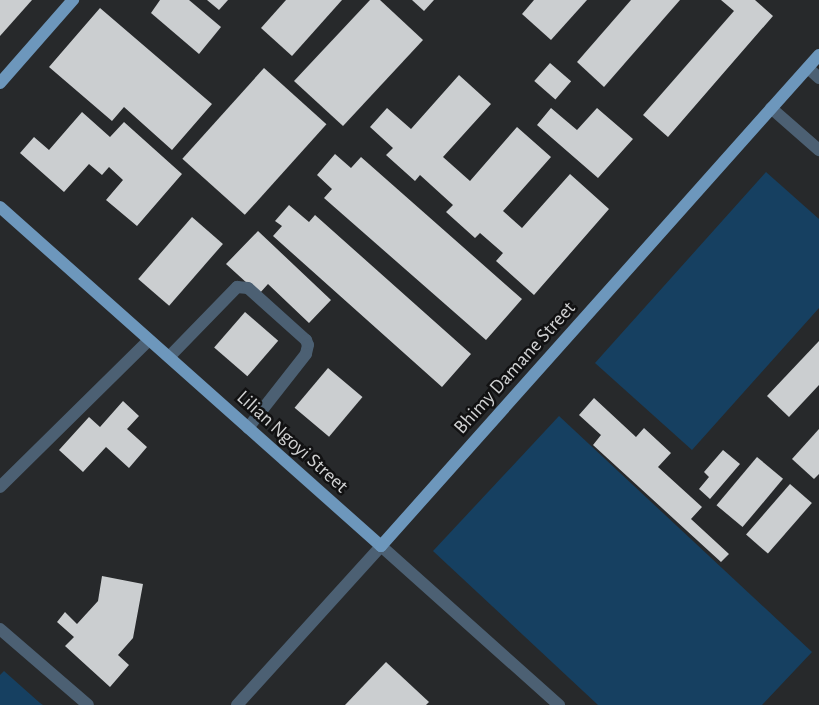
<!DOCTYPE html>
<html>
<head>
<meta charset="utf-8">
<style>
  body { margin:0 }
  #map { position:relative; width:819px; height:705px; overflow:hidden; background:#27292b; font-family:"Alegreya Sans",sans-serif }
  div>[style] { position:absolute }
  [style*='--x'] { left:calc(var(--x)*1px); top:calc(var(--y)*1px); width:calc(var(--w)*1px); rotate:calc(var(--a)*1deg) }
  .green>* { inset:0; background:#164061 }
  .building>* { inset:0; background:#cbced0; transform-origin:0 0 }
  .minor>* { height:12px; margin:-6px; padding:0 6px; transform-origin:6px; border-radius:6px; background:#4c6073 }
  .major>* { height:12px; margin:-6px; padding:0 6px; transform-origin:6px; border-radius:6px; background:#6d97bc }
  span { translate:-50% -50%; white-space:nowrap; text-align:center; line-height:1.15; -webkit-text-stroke:5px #111112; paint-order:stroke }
  .street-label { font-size:20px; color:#d0d1d2 }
</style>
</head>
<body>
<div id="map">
  <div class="green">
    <div style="clip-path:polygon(766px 172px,819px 219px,819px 308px,692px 450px,595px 363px)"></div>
    <div style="clip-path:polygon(559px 416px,812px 652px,762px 705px,598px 705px,433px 551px)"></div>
    <div style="clip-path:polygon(4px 671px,40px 703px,43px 705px,0 705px,0 675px)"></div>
  </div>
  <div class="building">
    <div style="clip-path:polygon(0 0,32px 0,0 36px)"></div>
    <div style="clip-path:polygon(160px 0,189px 0,221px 27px,199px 54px,151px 13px)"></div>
    <div style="clip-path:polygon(207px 0,228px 0,219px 10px)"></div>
    <div style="clip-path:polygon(286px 0,342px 0,292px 56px,261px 28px)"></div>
    <div style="clip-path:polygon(370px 0,380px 0,423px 40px,343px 126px,294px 81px)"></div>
    <div style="clip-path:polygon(412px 0,434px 0,424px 11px)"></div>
    <div style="clip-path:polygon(534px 0,587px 0,551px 40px,522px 14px)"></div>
    <div style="clip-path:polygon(631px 0,680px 0,604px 87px,577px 62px)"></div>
    <div style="clip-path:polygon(721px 0,755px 0,773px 16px,668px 137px,643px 115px,734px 11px)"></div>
    <div style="clip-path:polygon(100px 8px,212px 104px,172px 150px,124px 107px,112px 121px,49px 67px)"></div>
    <div style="left:550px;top:63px;width:28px;height:24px;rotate:41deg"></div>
    <div style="left:264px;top:68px;width:84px;height:122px;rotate:42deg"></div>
    <div style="clip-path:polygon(459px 75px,491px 104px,443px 157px,470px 181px,517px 127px,551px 157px,503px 211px,522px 228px,570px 174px,609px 209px,534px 295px,496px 261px,503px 253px,480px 233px,475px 238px,446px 212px,453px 205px,420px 175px,415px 181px,386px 155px,393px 148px,370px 127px,387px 108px,411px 129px)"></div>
    <div style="clip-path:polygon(551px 108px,577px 130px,597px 108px,633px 139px,598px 178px,537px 125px)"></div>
    <div style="clip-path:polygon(82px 112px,110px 137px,124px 122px,182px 174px,137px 226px,106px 200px,123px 180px,109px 167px,102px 175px,89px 164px,64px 192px,20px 153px,34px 137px,49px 150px)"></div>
    <div style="clip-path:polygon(335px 154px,351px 168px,361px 157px,522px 299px,486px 340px,324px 198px,332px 189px,317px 175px)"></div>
    <div style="clip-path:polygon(289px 205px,309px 222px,315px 215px,471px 354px,442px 387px,273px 236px,282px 226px,275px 221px)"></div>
    <div style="left:192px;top:217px;width:41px;height:82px;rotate:41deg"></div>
    <div style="clip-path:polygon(258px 231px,331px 300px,309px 323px,268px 284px,259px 294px,226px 264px)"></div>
    <div style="left:245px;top:312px;width:44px;height:47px;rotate:41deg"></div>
    <div style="clip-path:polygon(819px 341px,819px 385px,789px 417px,767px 396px)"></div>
    <div style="left:328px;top:368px;width:45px;height:52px;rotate:40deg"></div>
    <div style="clip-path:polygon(594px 398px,636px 437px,644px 428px,671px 453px,658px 467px,702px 507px,691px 519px,729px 554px,721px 562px,593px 445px,601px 435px,579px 415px)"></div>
    <div style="clip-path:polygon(123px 401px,139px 416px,127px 429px,147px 447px,129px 468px,106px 447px,83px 472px,59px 450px,89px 417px,100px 427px)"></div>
    <div style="clip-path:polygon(819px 429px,819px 474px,814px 479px,792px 459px)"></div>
    <div style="clip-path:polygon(723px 450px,740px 464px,710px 499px,699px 489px,709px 477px,704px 472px)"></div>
    <div style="left:757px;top:457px;width:34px;height:63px;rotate:40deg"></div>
    <div style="left:790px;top:484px;width:29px;height:67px;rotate:41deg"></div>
    <div style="clip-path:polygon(102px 576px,143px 584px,133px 638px,118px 655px,129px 665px,110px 687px,65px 646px,74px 637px,57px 622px,65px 612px,77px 624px,98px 601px)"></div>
    <div style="clip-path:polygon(386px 662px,429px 702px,426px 705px,345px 705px)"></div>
  </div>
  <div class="minor">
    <div style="--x:808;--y:68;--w:15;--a:42"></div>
    <div style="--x:771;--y:108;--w:64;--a:41.2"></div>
    <div style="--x:169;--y:357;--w:98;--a:-45.8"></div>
    <div style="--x:237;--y:287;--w:11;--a:5"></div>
    <div style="--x:248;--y:288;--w:78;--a:41.9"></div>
    <div style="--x:306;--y:340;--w:5;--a:68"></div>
    <div style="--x:308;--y:345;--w:9;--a:103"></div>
    <div style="--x:306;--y:354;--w:94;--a:128.1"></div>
    <div style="--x:0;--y:487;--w:209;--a:-44.6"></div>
    <div style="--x:0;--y:629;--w:116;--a:40.8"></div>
    <div style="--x:237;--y:705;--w:215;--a:-47.8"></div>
    <div style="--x:381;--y:546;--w:239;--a:41.8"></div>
  </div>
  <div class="major">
    <div style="--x:0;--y:83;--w:111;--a:-48.7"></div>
    <div style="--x:0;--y:207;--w:510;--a:41.66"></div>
    <div style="--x:381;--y:546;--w:658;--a:-48.27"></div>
  </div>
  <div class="street-label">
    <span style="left:515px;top:368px;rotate:-48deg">Bhimy Damane Street</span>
    <span style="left:292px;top:442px;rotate:42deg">Lilian Ngoyi Street</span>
  </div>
</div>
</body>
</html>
